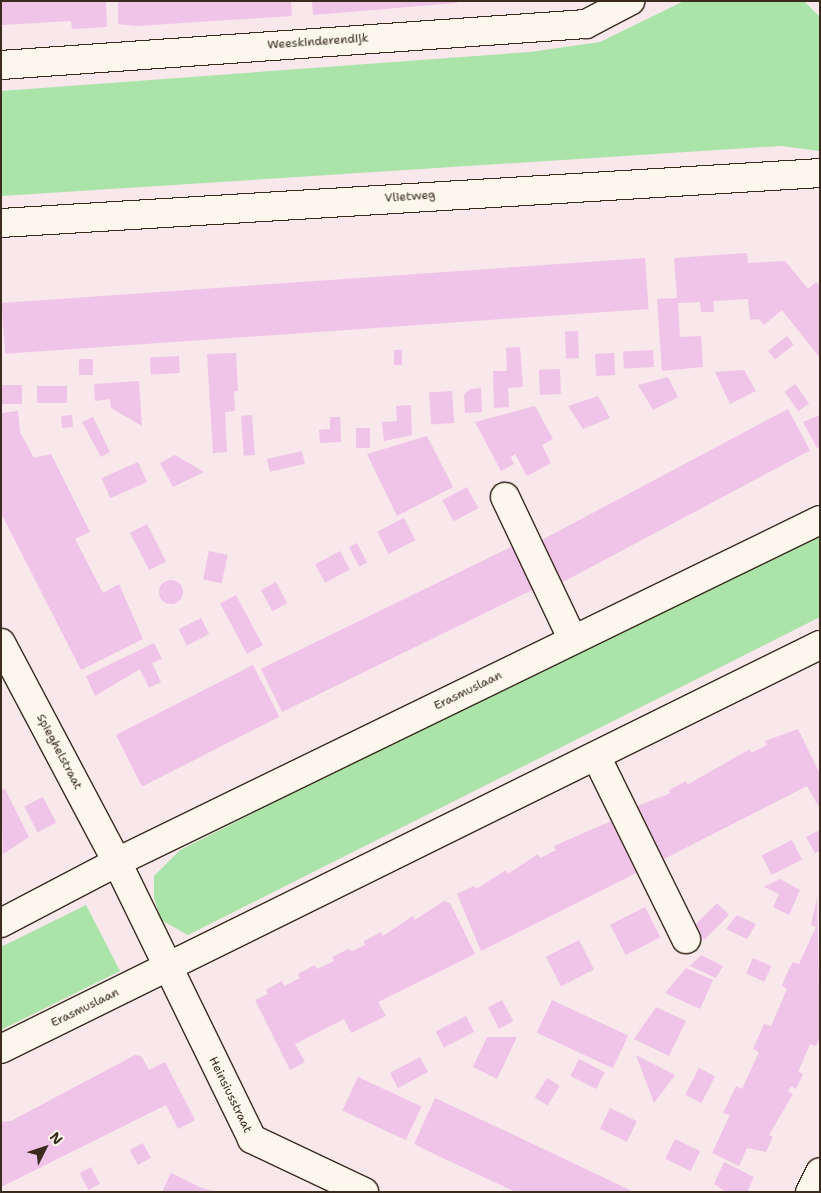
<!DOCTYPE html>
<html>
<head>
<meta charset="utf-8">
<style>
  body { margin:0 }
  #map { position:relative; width:821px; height:1193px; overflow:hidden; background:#f8e7eb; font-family:"Shantell Sans",sans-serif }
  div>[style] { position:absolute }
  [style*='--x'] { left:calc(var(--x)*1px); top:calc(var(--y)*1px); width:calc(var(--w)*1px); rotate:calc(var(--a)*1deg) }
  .green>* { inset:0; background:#aae4a9 }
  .building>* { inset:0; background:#f0c3e8; transform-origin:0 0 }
  .round { border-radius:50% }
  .roads { filter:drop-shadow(1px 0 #3b2a1e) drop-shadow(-1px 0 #3b2a1e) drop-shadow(0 1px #3b2a1e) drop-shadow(0 -1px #3b2a1e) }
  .minor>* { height:28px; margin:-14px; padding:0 14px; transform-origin:14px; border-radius:14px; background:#fbf7ec }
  span { translate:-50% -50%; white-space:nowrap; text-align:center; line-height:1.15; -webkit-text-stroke:5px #fbf7ec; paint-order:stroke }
  .street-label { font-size:12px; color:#3b2a1e }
  .frame { position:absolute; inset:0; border:2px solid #3b2a1e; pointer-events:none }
  .north { position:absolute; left:20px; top:1123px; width:50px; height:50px; -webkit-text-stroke:4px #fbf7ec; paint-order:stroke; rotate:49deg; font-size:14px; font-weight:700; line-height:20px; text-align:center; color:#3b2a1e }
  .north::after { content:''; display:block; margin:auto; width:18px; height:22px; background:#3b2a1e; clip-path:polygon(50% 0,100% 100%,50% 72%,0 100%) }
</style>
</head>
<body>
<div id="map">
  <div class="green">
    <div style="clip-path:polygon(684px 1px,804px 1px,820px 17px,820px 151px,781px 146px,1px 196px,1px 91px,530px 52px,600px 42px)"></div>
    <div style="clip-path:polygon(820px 528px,820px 617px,188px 935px,161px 920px,154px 898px,154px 876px,180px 850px)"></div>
    <div style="clip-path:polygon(86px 905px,120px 971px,1px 1030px,1px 947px)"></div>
  </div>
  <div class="building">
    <div style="clip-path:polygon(1px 1px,106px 1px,107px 27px,72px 29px,71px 21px,1px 25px)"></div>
    <div style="clip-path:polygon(118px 1px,291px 1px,292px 16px,137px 26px,118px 24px)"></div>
    <div style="clip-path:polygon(312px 1px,457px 1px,457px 3px,313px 15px)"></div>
    <div style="clip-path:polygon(747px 253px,748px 263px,785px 261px,808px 289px,816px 282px,820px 286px,820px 358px,782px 310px,764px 325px,759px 319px,750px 320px,748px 299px,713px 301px,714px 312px,701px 312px,700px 302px,678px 303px,680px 337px,701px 336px,703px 367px,662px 371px,657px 299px,677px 298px,674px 258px)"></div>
    <div style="left:645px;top:258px;width:51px;height:645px;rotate:86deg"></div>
    <div style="left:578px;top:331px;width:27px;height:13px;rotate:88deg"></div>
    <div style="left:787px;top:336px;width:11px;height:24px;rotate:52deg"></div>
    <div style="clip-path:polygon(520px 347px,523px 387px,508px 388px,509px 407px,494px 408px,493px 371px,507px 371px,506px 348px)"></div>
    <div style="left:394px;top:350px;width:8px;height:15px"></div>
    <div style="left:653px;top:350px;width:17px;height:30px;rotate:87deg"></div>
    <div style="clip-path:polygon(236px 353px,238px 391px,234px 391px,235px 411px,225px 412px,227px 452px,213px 453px,207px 354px)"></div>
    <div style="left:614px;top:353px;width:22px;height:19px;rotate:87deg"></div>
    <div style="left:179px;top:356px;width:17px;height:29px;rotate:87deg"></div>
    <div style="left:79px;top:359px;width:14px;height:16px"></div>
    <div style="left:560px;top:369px;width:25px;height:21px;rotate:88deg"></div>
    <div style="clip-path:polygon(744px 370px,756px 391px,730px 404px,715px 372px)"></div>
    <div style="clip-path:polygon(668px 377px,678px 397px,653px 410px,638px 385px)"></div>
    <div style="clip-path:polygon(139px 381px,142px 426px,111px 408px,110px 399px,95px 401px,94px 384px)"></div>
    <div style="left:795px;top:384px;width:24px;height:13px;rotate:54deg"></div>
    <div style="left:22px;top:385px;width:19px;height:21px;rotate:90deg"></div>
    <div style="left:67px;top:386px;width:17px;height:30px;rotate:90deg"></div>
    <div style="clip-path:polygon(481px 388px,482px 412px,465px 413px,464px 395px,470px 389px)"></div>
    <div style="left:452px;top:391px;width:32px;height:23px;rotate:86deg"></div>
    <div style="clip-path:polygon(598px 396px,610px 418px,583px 429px,568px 406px)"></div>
    <div style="clip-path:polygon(411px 405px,412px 435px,384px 441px,382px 422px,397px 421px,396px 406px)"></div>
    <div style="clip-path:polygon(535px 406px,553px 439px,542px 445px,551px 463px,527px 476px,515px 454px,511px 457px,514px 464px,501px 471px,475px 422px)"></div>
    <div style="left:788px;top:409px;width:47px;height:288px;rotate:62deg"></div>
    <div style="clip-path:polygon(18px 411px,20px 432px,34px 458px,51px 454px,90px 532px,75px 539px,103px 593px,119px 584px,143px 639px,81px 670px,1px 513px,1px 413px)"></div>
    <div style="left:72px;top:415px;width:12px;height:11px;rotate:85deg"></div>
    <div style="left:252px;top:415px;width:40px;height:11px;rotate:86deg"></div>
    <div style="clip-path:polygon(820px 415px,820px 447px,817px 448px,803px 422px)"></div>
    <div style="clip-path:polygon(93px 417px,110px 452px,101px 457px,82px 422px)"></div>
    <div style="clip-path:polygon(330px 417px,340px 417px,341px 442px,320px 443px,319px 430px,330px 429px)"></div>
    <div style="left:356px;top:428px;width:14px;height:20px"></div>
    <div style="clip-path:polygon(427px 436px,453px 487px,397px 516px,367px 454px)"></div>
    <div style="left:302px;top:451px;width:13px;height:36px;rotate:77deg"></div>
    <div style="clip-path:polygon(175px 455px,204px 472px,173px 487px,160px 463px)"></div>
    <div style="left:138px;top:462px;width:22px;height:40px;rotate:66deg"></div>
    <div style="left:467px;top:487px;width:24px;height:28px;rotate:62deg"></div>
    <div style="left:404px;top:518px;width:25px;height:30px;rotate:63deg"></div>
    <div style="left:147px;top:524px;width:42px;height:19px;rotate:63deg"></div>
    <div style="left:357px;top:543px;width:22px;height:9px;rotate:63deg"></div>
    <div style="left:519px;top:543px;width:48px;height:287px;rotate:64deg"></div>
    <div style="left:209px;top:551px;width:19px;height:29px;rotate:12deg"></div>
    <div style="left:340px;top:551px;width:21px;height:28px;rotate:62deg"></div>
    <div class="round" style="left:159px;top:580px;width:24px;height:24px"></div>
    <div style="left:276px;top:582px;width:24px;height:17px;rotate:62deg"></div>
    <div style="left:236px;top:595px;width:57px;height:18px;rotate:62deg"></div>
    <div style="left:201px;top:618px;width:18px;height:25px;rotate:63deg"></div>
    <div style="clip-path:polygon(154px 643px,162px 659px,152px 663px,161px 682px,149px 688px,140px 669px,95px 696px,86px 676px)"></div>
    <div style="left:253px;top:665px;width:58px;height:154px;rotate:63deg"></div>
    <div style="clip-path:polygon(798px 729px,819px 772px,820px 809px,807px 786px,660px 861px,635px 812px,637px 806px,671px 793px,669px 790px,686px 781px,687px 785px,750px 749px,751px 753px,767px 745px,765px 741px)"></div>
    <div style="clip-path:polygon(5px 789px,29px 837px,3px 854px,1px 790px)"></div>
    <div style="left:43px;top:797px;width:29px;height:21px;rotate:63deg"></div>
    <div style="clip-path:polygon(618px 818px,644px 869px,481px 951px,457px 894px,474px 886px,476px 889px,506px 870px,508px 874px,538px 854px,540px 858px,556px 850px,554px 846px)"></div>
    <div style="clip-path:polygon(820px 830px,820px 851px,815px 853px,806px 837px)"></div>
    <div style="left:792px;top:840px;width:22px;height:34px;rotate:63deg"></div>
    <div style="clip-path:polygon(780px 879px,800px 890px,789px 915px,773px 907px,779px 894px,764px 887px)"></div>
    <div style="clip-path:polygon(817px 897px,820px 1037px,816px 1046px,810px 1044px,798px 1072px,803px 1074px,796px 1089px,791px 1086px,788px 1092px,793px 1094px,769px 1135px,773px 1137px,766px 1152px,747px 1148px,739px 1166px,712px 1153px,730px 1115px,723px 1113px,736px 1086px,742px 1089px,759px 1052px,753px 1049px,764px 1024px,771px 1026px,787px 989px,782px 986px,787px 973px,793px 962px,799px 964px,816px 927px,811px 925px)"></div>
    <div style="clip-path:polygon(444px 901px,450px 903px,475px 954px,378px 1002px,386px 1016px,351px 1033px,344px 1019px,295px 1044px,305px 1062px,290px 1070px,255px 1000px,268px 994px,266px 990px,282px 981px,284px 986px,300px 978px,298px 974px,315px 965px,317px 969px,334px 961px,332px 957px,348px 949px,353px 951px,365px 945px,364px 941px,381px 932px,383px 936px,413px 916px,415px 920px)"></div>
    <div style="left:717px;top:903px;width:17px;height:35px;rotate:45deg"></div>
    <div style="left:645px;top:907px;width:34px;height:39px;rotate:63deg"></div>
    <div style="clip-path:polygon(737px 915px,756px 924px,747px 939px,726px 929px)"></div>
    <div style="left:579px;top:940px;width:33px;height:37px;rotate:63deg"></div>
    <div style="clip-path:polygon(701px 955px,723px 966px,716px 978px,690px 966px)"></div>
    <div style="left:753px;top:958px;width:20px;height:17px;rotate:24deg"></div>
    <div style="clip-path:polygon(686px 968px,713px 980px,700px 1009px,665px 993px)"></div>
    <div style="left:502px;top:1000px;width:24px;height:16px;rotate:62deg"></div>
    <div style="left:552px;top:1000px;width:84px;height:36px;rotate:25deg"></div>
    <div style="clip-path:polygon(656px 1007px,686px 1021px,669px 1056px,634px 1039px)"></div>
    <div style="left:466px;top:1016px;width:18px;height:34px;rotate:63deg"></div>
    <div style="clip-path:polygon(487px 1037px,517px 1037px,497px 1079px,473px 1067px)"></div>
    <div style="clip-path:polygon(135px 1055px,141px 1056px,149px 1070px,165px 1062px,195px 1120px,178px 1129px,166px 1105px,1px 1187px,1px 1122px,11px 1121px)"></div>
    <div style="clip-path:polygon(636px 1055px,675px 1075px,654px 1103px)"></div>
    <div style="left:420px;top:1057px;width:17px;height:34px;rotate:62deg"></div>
    <div style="left:579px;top:1059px;width:29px;height:19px;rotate:27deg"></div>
    <div style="left:699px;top:1068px;width:18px;height:30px;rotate:27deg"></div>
    <div style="left:358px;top:1077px;width:70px;height:37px;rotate:25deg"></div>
    <div style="left:547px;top:1078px;width:15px;height:23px;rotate:32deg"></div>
    <div style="clip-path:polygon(435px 1098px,533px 1144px,634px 1192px,516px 1192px,434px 1154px,414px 1144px)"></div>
    <div style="left:610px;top:1108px;width:30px;height:23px;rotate:26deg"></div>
    <div style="left:675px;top:1139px;width:28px;height:22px;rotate:26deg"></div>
    <div style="left:143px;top:1143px;width:17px;height:15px;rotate:62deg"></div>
    <div style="clip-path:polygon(724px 1162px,754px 1177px,747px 1192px,726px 1192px,714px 1184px)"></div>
    <div style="left:91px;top:1167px;width:19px;height:13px;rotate:62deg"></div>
    <div style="clip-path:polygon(171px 1173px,202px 1188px,217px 1192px,162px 1192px)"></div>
  </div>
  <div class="roads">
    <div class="minor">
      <div style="--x:1;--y:65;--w:586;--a:-4.01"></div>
      <div style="--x:586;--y:24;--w:50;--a:-27.6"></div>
      <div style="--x:1;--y:223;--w:821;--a:-3.49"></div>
      <div style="--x:505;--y:497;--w:158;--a:64.6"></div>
      <div style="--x:1;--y:643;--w:248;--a:62.1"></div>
      <div style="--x:117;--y:862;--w:308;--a:64"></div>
      <div style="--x:252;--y:1139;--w:124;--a:25.3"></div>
      <div style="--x:596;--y:756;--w:204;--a:63.8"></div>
      <div style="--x:1;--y:923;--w:131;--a:-27.7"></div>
      <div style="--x:117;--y:862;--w:782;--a:-25.94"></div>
      <div style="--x:1;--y:1049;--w:913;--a:-26.26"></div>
      <div style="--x:810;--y:1192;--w:22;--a:-63"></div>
    </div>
  </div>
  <div class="street-label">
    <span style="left:318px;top:42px;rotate:-4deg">Weeskinderendijk</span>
    <span style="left:410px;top:197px;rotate:-4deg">Vlietweg</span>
    <span style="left:468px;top:691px;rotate:-26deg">Erasmuslaan</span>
    <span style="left:59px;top:752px;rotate:62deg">Spieghelstraat</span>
    <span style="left:85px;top:1008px;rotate:-26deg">Erasmuslaan</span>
    <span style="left:230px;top:1095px;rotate:64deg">Heinsiusstraat</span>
  </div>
  <div class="frame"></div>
  <div class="north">N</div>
</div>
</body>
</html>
